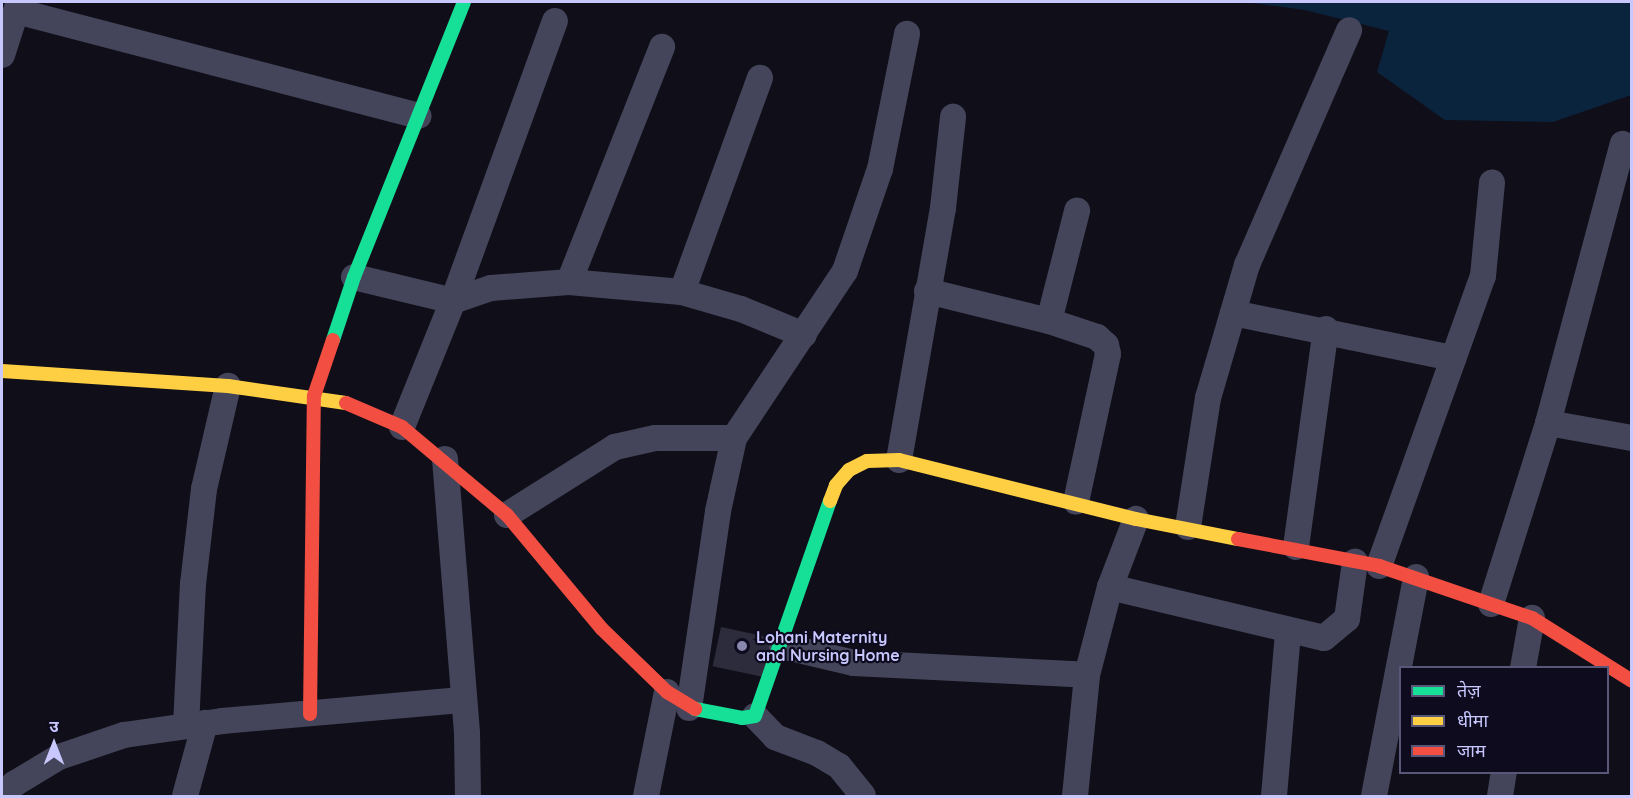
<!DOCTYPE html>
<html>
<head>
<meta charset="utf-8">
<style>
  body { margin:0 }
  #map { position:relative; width:1633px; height:798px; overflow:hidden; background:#100f19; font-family:Quicksand,"Noto Sans Devanagari",sans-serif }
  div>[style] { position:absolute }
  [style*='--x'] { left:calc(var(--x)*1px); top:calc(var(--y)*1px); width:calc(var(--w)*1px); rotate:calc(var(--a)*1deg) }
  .water>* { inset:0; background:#0b243e }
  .building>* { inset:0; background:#2d2c3c; transform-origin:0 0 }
  .street>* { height:26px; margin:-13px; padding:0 13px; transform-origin:13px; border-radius:13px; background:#44455a }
  .fast>* { height:14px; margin:-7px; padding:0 7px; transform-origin:7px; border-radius:7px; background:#16e098 }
  .slow>* { height:14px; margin:-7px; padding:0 7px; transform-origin:7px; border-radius:7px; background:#ffcf43 }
  .jam>* { height:14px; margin:-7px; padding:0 7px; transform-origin:7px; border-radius:7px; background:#f24e42 }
  .dots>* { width:16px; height:16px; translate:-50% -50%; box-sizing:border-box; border:3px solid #0d0b1d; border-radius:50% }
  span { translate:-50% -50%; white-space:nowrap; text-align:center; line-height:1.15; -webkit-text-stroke:4.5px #0d0b1d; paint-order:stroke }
  .poi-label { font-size:16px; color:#c8c8ff; font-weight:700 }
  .left { translate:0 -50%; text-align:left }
  .frame { position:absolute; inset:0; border:3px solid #c8c8ff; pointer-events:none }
  .legend { position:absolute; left:1399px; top:666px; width:210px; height:108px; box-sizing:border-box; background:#0d0b1d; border:2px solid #585777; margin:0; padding:8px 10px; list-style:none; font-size:18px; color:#c8c8ff }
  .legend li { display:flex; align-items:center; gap:12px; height:30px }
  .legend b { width:30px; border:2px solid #585777 }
  .north { position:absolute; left:24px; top:714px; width:60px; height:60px; -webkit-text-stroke:4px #0d0b1d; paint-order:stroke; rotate:0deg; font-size:16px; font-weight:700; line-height:24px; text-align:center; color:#c8c8ff }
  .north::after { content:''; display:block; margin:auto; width:21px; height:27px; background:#c8c8ff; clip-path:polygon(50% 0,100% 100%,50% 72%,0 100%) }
</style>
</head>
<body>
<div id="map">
  <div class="water">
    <div style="clip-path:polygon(1245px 2px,1631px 2px,1631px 95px,1553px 122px,1445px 120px,1377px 72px,1389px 31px,1305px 10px)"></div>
  </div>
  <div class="building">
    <div style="left:721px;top:627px;width:52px;height:40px;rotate:12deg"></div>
  </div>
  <div class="street">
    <div style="--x:16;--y:11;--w:416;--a:14.6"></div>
    <div style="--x:2;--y:55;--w:56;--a:-72.2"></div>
    <div style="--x:354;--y:277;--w:102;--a:13.6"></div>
    <div style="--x:453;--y:301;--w:40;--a:-18.9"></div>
    <div style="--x:491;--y:288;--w:78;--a:-4.4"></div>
    <div style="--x:569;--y:282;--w:113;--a:5.1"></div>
    <div style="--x:682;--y:292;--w:61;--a:16.1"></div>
    <div style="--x:741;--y:309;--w:68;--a:22.4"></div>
    <div style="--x:569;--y:282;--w:253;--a:-68.4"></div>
    <div style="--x:927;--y:291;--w:126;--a:13.8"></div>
    <div style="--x:1049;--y:321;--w:51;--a:18.4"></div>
    <div style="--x:1097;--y:337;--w:12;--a:42"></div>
    <div style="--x:1106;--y:345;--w:9;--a:77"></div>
    <div style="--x:1108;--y:354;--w:151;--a:102.2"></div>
    <div style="--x:682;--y:292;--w:228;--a:-70"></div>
    <div style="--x:1233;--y:313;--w:225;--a:11.6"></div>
    <div style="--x:1049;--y:321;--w:114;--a:-75.7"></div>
    <div style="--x:1548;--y:423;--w:85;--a:10.1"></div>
    <div style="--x:402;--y:427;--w:136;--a:-68"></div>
    <div style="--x:453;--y:301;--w:298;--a:-70"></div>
    <div style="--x:445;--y:459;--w:275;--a:85.4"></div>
    <div style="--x:467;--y:733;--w:63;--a:89.1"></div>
    <div style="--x:899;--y:460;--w:256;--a:-80.1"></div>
    <div style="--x:943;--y:208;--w:92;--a:-83.7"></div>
    <div style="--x:507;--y:515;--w:128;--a:-32.2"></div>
    <div style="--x:615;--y:447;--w:41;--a:-12.7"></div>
    <div style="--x:655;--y:438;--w:79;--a:0"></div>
    <div style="--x:1188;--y:527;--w:131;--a:-81.2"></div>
    <div style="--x:1208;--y:398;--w:139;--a:-73.7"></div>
    <div style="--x:1247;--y:265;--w:256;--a:-66.5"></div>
    <div style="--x:1296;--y:547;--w:220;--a:-82.2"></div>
    <div style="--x:1379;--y:566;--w:308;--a:-70.3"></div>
    <div style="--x:1483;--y:276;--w:94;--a:-84.5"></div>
    <div style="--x:1110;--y:587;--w:220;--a:13.4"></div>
    <div style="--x:1324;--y:638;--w:30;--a:-40"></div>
    <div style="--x:1347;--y:619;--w:58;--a:-82"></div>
    <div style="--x:1491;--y:604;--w:190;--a:-72.5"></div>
    <div style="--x:1548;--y:423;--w:289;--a:-75"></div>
    <div style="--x:782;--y:646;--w:74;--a:13.3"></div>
    <div style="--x:854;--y:663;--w:233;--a:2.9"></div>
    <div style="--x:1523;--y:668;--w:51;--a:-79.8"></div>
    <div style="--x:689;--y:708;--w:199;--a:-81.6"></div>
    <div style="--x:718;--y:511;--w:75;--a:-77.6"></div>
    <div style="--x:734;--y:438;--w:201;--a:-56.4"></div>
    <div style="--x:845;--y:271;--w:108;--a:-71.1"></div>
    <div style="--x:880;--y:169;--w:138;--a:-78.7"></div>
    <div style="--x:755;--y:716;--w:29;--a:46"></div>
    <div style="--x:775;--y:737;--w:45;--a:20.9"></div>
    <div style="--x:817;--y:753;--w:26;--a:31"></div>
    <div style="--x:839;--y:766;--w:38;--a:51"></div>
    <div style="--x:186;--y:726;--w:142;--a:-87.2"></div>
    <div style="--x:193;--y:584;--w:96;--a:-83.4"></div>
    <div style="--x:204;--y:489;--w:106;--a:-76.9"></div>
    <div style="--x:4;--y:796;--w:16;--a:-50"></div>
    <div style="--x:14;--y:784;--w:52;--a:-31"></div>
    <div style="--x:59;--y:757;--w:69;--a:-18.7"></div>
    <div style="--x:124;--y:735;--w:99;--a:-8.1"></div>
    <div style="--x:222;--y:721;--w:243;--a:-5"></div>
    <div style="--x:185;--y:796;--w:76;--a:-74.7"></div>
    <div style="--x:646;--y:796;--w:106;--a:-78.6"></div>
    <div style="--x:1075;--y:796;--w:122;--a:-84.3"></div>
    <div style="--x:1087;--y:675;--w:91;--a:-75.4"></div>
    <div style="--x:1110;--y:587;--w:73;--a:-69.1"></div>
    <div style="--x:1274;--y:796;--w:165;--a:-85.1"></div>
    <div style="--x:1374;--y:796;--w:223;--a:-79.1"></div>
    <div style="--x:1500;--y:796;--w:24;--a:-81"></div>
  </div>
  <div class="fast">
    <div style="--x:333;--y:340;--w:66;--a:-71.6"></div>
    <div style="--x:354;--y:277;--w:296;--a:-68.2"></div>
    <div style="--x:695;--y:709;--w:48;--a:10.8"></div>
    <div style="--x:742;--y:718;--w:13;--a:-9"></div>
    <div style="--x:755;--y:716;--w:228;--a:-70.8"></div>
  </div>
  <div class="slow">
    <div style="--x:2;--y:371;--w:226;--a:3.8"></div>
    <div style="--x:228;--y:386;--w:119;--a:8.2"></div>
    <div style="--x:830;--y:501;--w:17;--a:-69"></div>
    <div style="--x:836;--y:485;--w:20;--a:-49"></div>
    <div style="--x:849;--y:470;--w:20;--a:-27"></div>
    <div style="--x:867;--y:461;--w:32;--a:-2"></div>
    <div style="--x:899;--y:460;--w:244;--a:14"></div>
    <div style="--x:1136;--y:519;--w:104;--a:11.1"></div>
  </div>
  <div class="jam">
    <div style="--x:346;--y:403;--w:61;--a:23.2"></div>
    <div style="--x:402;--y:427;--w:137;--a:40"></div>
    <div style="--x:507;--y:515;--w:148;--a:50.2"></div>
    <div style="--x:602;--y:629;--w:91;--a:44.1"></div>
    <div style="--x:667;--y:692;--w:33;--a:31"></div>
    <div style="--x:1238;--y:539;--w:144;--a:10.8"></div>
    <div style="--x:1379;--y:566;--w:162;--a:18.8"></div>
    <div style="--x:1532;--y:618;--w:118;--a:32.2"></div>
    <div style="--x:310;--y:714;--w:318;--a:-89.3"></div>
    <div style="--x:314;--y:396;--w:59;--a:-71.3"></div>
  </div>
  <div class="dots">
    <div style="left:742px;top:646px;background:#8887ae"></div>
  </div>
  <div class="poi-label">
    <span class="left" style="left:756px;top:646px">Lohani Maternity<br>and Nursing Home</span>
  </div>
  <div class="frame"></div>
  <ul class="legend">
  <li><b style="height:8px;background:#16e098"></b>तेज़</li>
  <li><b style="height:8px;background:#ffcf43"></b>धीमा</li>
  <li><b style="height:8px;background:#f24e42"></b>जाम</li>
  </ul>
  <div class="north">उ</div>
</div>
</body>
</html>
